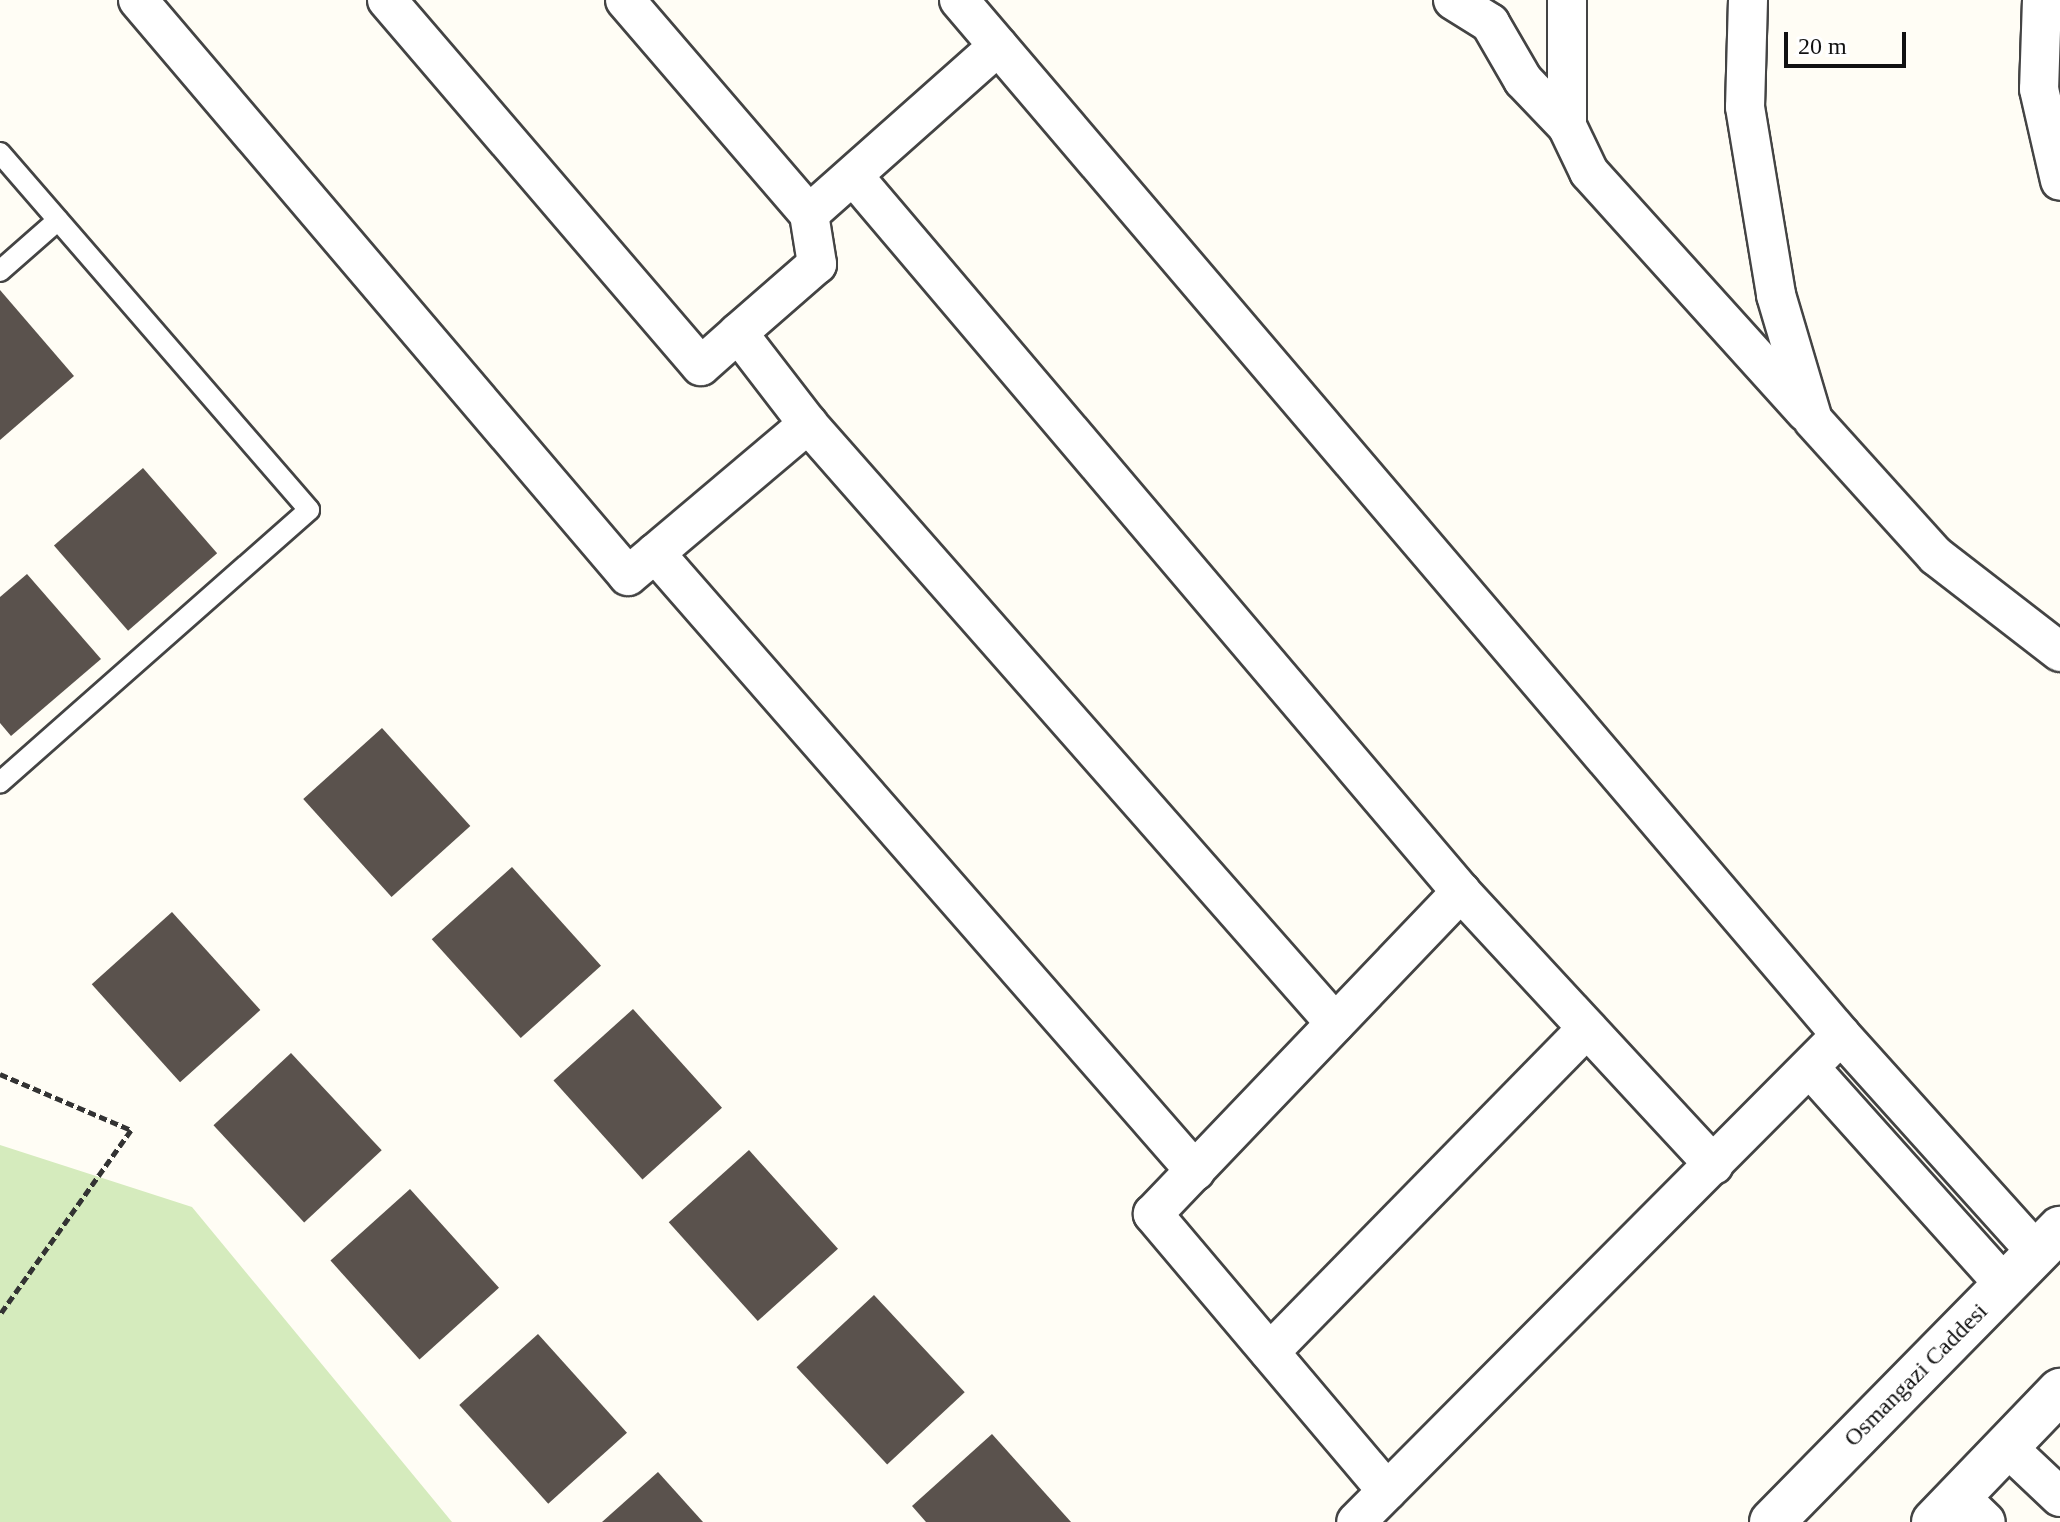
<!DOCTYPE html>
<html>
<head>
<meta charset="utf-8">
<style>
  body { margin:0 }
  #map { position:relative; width:2060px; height:1522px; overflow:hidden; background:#fffdf5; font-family:"Times New Roman",serif }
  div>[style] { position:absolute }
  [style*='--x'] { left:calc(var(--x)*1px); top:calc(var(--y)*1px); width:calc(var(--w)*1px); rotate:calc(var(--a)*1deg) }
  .green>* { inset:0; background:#d5ebbd }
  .building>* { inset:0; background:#5a524d; transform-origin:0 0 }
  .path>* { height:5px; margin-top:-2.5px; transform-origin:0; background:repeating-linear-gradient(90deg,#333 0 8px,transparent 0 12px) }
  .roads { filter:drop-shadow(2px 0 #444) drop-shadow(-2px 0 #444) drop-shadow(0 2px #444) drop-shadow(0 -2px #444) }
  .service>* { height:20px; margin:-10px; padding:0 10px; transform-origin:10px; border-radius:10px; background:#fff }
  .minor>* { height:38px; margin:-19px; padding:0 19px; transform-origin:19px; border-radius:19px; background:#fff }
  .tertiary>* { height:44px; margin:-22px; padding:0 22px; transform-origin:22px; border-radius:22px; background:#fff }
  span { translate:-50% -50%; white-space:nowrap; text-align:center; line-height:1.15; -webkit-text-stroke:8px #fff; paint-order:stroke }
  .street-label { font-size:24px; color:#111 }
  .scale { position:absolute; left:1784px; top:32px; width:122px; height:36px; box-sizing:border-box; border:4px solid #111; border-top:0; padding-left:10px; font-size:24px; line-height:28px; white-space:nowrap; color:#111; -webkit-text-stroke:6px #fff; paint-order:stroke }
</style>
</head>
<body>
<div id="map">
  <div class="green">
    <div style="clip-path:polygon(0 1145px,192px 1207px,452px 1522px,0 1522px)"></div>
  </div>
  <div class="building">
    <div style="clip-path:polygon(0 290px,74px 376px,0 440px)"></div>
    <div style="left:143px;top:468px;width:113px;height:118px;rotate:49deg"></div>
    <div style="clip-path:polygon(27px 574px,101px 659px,11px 736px,0 723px,0 597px)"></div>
    <div style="left:382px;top:728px;width:132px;height:106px;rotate:48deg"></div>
    <div style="left:512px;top:867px;width:133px;height:108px;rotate:48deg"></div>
    <div style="left:172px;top:912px;width:132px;height:108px;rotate:48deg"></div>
    <div style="left:633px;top:1009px;width:133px;height:107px;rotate:48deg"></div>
    <div style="left:291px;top:1053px;width:133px;height:106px;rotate:47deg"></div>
    <div style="left:749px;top:1150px;width:133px;height:108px;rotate:48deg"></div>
    <div style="left:410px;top:1189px;width:133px;height:107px;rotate:48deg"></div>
    <div style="left:874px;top:1295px;width:133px;height:106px;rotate:47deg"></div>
    <div style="left:538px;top:1334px;width:133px;height:106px;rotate:48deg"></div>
    <div style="clip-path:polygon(992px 1434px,1071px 1522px,926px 1522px,912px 1506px)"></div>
    <div style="clip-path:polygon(658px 1472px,703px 1522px,602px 1522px)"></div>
  </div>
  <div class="path">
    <div style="--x:0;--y:1074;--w:142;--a:23.1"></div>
    <div style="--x:131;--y:1130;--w:226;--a:125.4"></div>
  </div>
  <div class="roads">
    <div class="service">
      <div style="--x:0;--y:153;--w:472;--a:49.1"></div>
      <div style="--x:309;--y:510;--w:412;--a:138.6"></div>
      <div style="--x:0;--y:271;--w:77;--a:-41.3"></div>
    </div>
    <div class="minor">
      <div style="--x:138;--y:0;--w:756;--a:49.61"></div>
      <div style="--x:628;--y:576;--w:236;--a:-40.2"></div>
      <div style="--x:387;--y:0;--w:482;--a:49.4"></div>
      <div style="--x:701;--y:366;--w:50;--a:-41.7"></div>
      <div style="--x:625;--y:0;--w:282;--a:49.3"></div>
      <div style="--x:809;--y:214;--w:253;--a:-41.6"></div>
      <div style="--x:959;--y:0;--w:1360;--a:49.56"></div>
      <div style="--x:1841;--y:1035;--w:687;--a:134.88"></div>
      <div style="--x:1453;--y:0;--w:44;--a:31.9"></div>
      <div style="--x:1490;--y:23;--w:66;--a:59.9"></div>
      <div style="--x:1523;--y:80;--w:64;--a:46.3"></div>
      <div style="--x:1567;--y:0;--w:126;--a:90"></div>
      <div style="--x:1567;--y:126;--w:51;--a:64.4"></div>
      <div style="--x:1589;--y:172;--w:324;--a:47.9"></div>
      <div style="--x:1748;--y:0;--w:107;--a:91.6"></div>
      <div style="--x:1745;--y:107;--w:191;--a:80.6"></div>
      <div style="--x:1776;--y:295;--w:130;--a:73.5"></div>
      <div style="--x:1813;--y:420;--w:183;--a:47.9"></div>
      <div style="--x:1936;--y:556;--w:157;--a:37.7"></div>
      <div style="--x:2042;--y:0;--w:89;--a:91.9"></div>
      <div style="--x:2039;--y:89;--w:94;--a:77.1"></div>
      <div style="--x:856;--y:179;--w:935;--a:49.68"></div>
      <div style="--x:1461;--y:892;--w:372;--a:47.2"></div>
      <div style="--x:809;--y:214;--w:51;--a:80.9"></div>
      <div style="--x:817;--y:264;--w:105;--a:138.9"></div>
      <div style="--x:738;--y:333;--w:115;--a:52.4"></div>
      <div style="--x:808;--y:424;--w:798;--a:48.66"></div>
      <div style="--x:655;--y:553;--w:821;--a:48.85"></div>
      <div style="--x:1841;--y:1035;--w:293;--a:48"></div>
      <div style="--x:1810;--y:1068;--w:292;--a:48.1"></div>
      <div style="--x:1270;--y:1352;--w:453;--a:-45.6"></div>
      <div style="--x:2007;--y:1447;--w:73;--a:43.3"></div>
      <div style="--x:1387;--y:1491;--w:363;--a:-130.2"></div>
      <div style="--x:1153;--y:1214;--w:446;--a:-46.3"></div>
      <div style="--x:1959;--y:1496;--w:37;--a:44"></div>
    </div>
    <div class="tertiary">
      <div style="--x:1772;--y:1522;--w:411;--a:-45.5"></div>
      <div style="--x:1934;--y:1522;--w:182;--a:-46.1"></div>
    </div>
  </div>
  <div class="street-label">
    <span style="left:1916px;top:1375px;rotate:-45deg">Osmangazi Caddesi</span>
  </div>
  <div class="scale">20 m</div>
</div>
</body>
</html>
